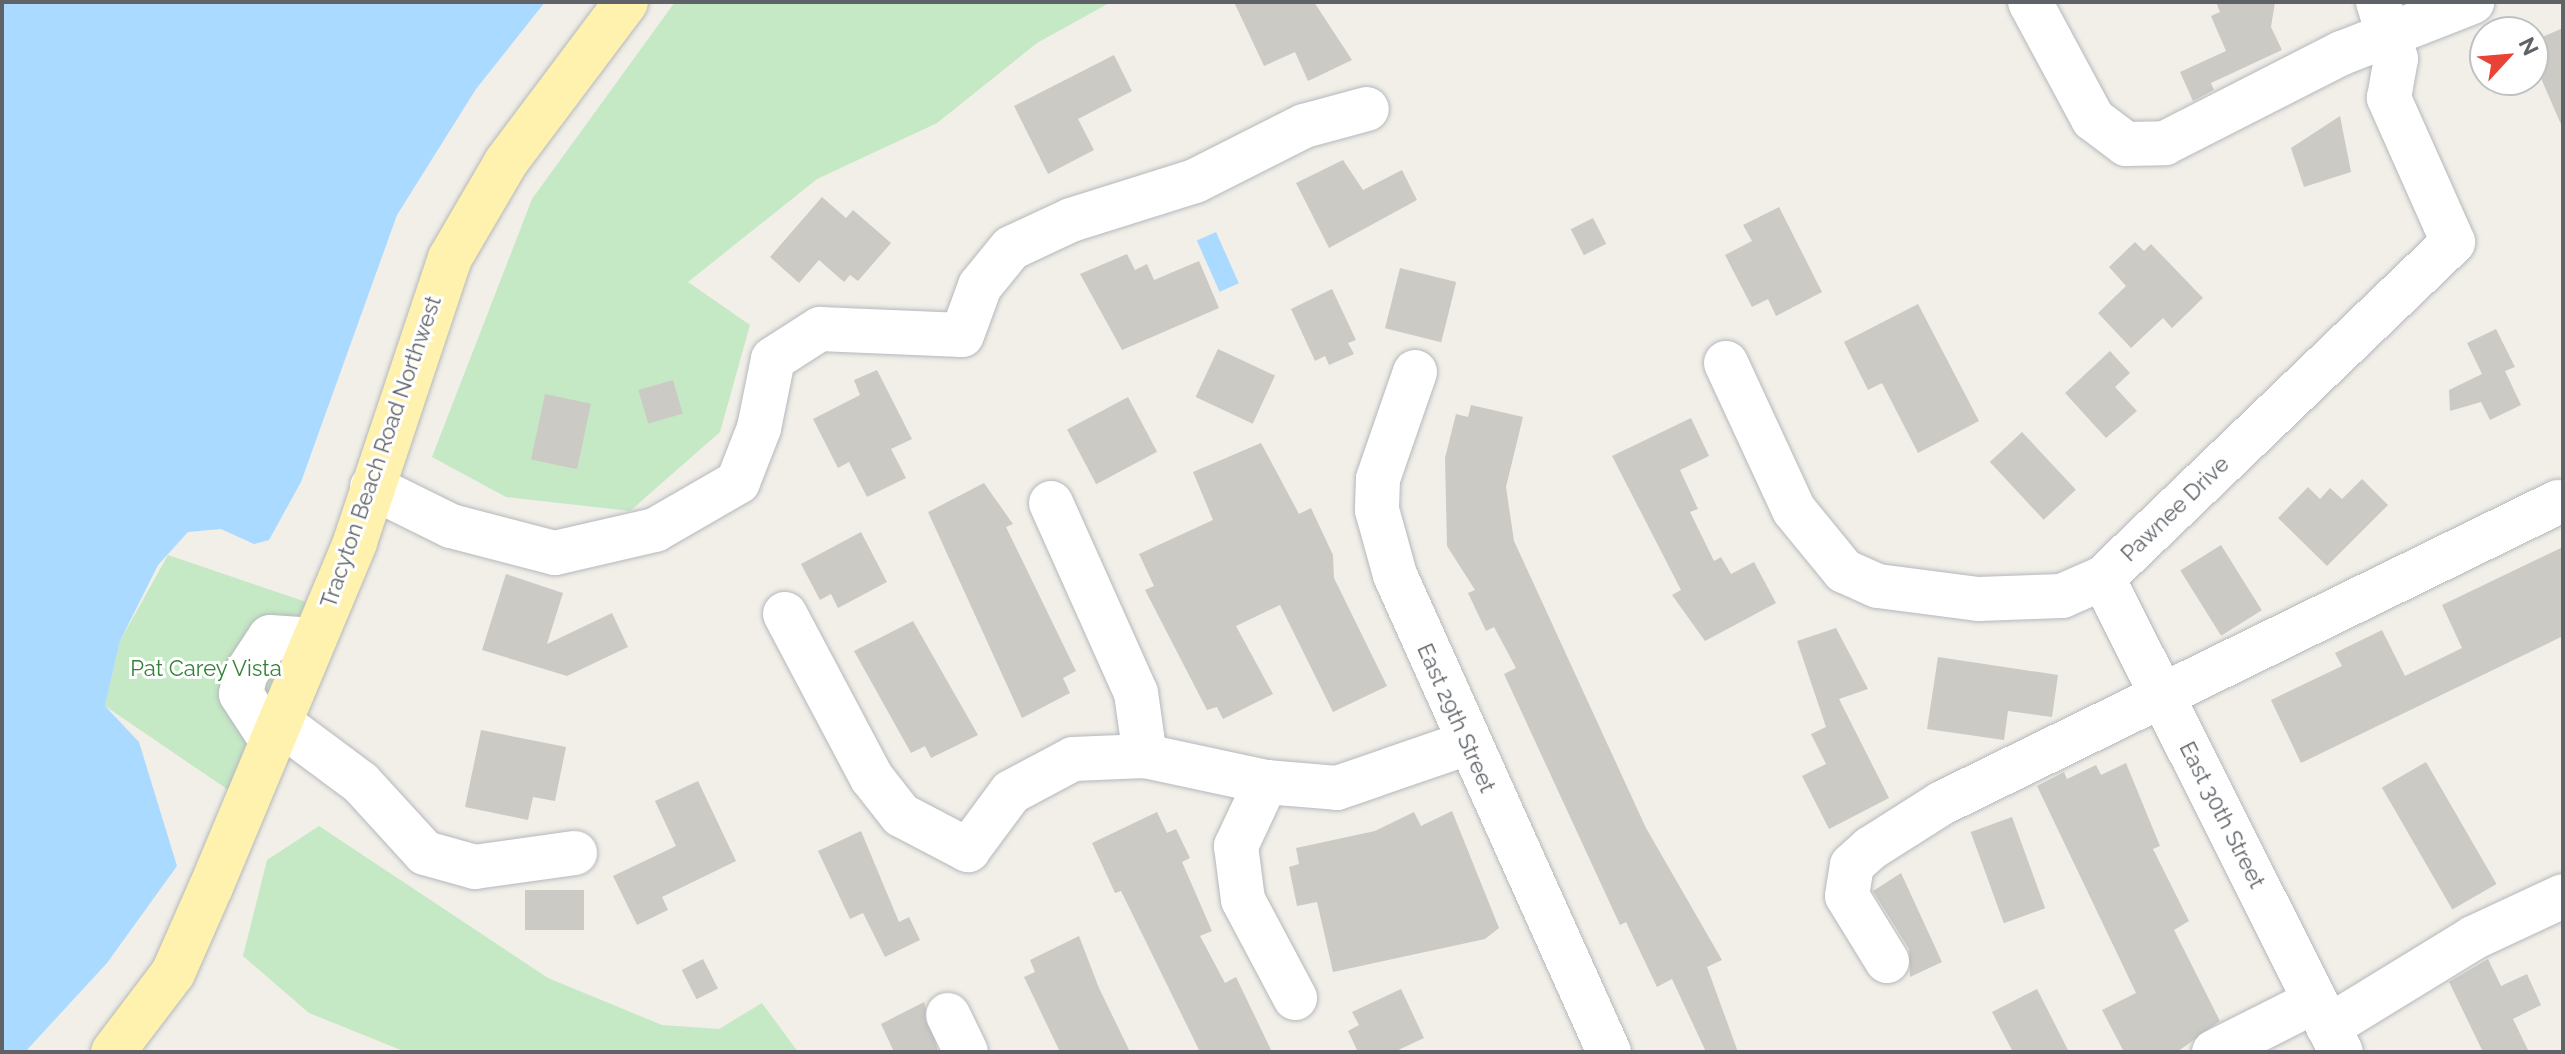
<!DOCTYPE html>
<style>
body{margin:0}
#map{position:relative;width:2565px;height:1054px;overflow:hidden;background:#f1efe8;font-family:Raleway,sans-serif}
div>[style]{position:absolute}
.green>*{inset:0;background:#c5e8c5}
.water>*{inset:0;background:#aadaff;transform-origin:0 0}
.building>*{inset:0;background:#cccac5;transform-origin:0 0}
.roads{filter:drop-shadow(0 0 2px #b5b8bc) drop-shadow(0 0 2px #b5b8bc)}
.minor>*{height:44px;margin:-22px;padding:0 22px;transform-origin:22px;border-radius:22px;background:#fff}
.major>*{height:44px;margin:-22px;padding:0 22px;transform-origin:22px;border-radius:22px;background:#fff2af}
span{translate:-50% -50%;white-space:nowrap;text-align:center;line-height:1.15;-webkit-text-stroke:6px #fff;paint-order:stroke}
.street-label{font-size:22px;color:#5f6368}
.park-label{font-size:22px;color:#348238}
.frame{position:absolute;inset:0;border:4px solid #5f6368;pointer-events:none}
.north{position:absolute;left:2469px;top:16px;width:80px;height:80px;box-sizing:border-box;background:#fff;border:2px solid #bfc1c3;border-radius:50%;rotate:64deg;font-size:22px;font-weight:700;line-height:32px;text-align:center;color:#5f6368}
.north::after{content:'';display:block;margin:auto;width:28px;height:36px;background:#ea4335;clip-path:polygon(50% 0,100% 100%,50% 72%,0 100%)}
</style>
<div id="map">
<div class="green">
<i style="clip-path:polygon(675px 2px,1111px 2px,1037px 43px,937px 123px,817px 179px,688px 282px,750px 325px,720px 432px,630px 511px,506px 497px,432px 457px,532px 199px)"></i>
<i style="clip-path:polygon(168px 555px,327px 609px,246px 802px,105px 706px,120px 641px)"></i>
<i style="clip-path:polygon(319px 826px,548px 978px,662px 1025px,719px 1029px,762px 1003px,798px 1052px,406px 1052px,309px 1013px,243px 956px,267px 860px)"></i>
</div>
<div class="water">
<i style="clip-path:polygon(2px 2px,545px 2px,476px 89px,397px 215px,301px 482px,269px 540px,254px 544px,221px 529px,188px 532px,158px 565px,120px 641px,105px 706px,139px 742px,177px 866px,107px 963px,25px 1052px,2px 1052px)"></i>
<i style="left:1216px;top:232px;width:56px;height:21px;rotate:66deg"></i>
</div>
<div class="building">
<i style="clip-path:polygon(1234px 2px,1314px 2px,1352px 60px,1308px 81px,1295px 52px,1264px 66px)"></i>
<i style="clip-path:polygon(2216px 2px,2275px 2px,2271px 27px,2282px 50px,2211px 83px,2214px 90px,2193px 101px,2180px 72px,2226px 51px,2211px 16px,2220px 12px)"></i>
<i style="clip-path:polygon(2563px 28px,2563px 129px,2533px 60px,2533px 41px)"></i>
<i style="clip-path:polygon(1114px 55px,1132px 91px,1078px 119px,1094px 150px,1048px 174px,1014px 106px)"></i>
<i style="clip-path:polygon(2340px 116px,2351px 172px,2304px 187px,2291px 148px)"></i>
<i style="clip-path:polygon(1343px 160px,1363px 190px,1402px 170px,1417px 200px,1329px 248px,1296px 183px)"></i>
<i style="clip-path:polygon(822px 197px,846px 218px,853px 210px,891px 243px,858px 281px,850px 275px,844px 282px,819px 260px,799px 283px,770px 257px)"></i>
<i style="clip-path:polygon(1779px 207px,1822px 292px,1776px 316px,1768px 299px,1752px 307px,1725px 255px,1752px 241px,1743px 225px)"></i>
<i style="left:1593px;top:218px;width:29px;height:25px;rotate:63deg"></i>
<i style="clip-path:polygon(2135px 242px,2144px 251px,2151px 244px,2203px 298px,2172px 328px,2163px 318px,2131px 348px,2098px 313px,2126px 286px,2109px 267px)"></i>
<i style="clip-path:polygon(1127px 254px,1135px 270px,1147px 264px,1154px 280px,1199px 261px,1219px 308px,1122px 350px,1080px 274px)"></i>
<i style="left:1400px;top:268px;width:58px;height:62px;rotate:14deg"></i>
<i style="clip-path:polygon(1332px 289px,1356px 340px,1348px 343px,1354px 354px,1329px 365px,1325px 356px,1315px 361px,1291px 309px)"></i>
<i style="clip-path:polygon(1918px 304px,1979px 421px,1918px 453px,1882px 383px,1868px 390px,1844px 342px)"></i>
<i style="clip-path:polygon(2496px 329px,2515px 367px,2505px 371px,2521px 405px,2490px 420px,2481px 402px,2450px 411px,2449px 390px,2482px 374px,2467px 343px)"></i>
<i style="left:1218px;top:349px;width:63px;height:53px;rotate:25deg"></i>
<i style="clip-path:polygon(2110px 351px,2130px 373px,2115px 387px,2137px 411px,2106px 438px,2065px 393px)"></i>
<i style="clip-path:polygon(877px 370px,912px 439px,891px 449px,906px 478px,867px 497px,849px 462px,838px 468px,813px 419px,860px 395px,854px 380px)"></i>
<i style="left:673px;top:380px;width:35px;height:36px;rotate:74deg"></i>
<i style="left:545px;top:394px;width:47px;height:67px;rotate:12deg"></i>
<i style="left:1128px;top:397px;width:62px;height:69px;rotate:62deg"></i>
<i style="clip-path:polygon(1471px 405px,1523px 417px,1506px 487px,1514px 541px,1646px 828px,1722px 960px,1707px 967px,1738px 1052px,1706px 1052px,1672px 979px,1657px 987px,1626px 922px,1620px 925px,1504px 674px,1516px 668px,1494px 627px,1486px 631px,1468px 593px,1475px 590px,1447px 546px,1445px 458px,1456px 414px,1468px 417px)"></i>
<i style="clip-path:polygon(1691px 418px,1709px 456px,1680px 470px,1698px 509px,1690px 512px,1714px 561px,1721px 557px,1731px 574px,1754px 562px,1776px 603px,1705px 641px,1672px 595px,1681px 590px,1612px 456px)"></i>
<i style="left:2022px;top:432px;width:79px;height:44px;rotate:47deg"></i>
<i style="clip-path:polygon(1261px 443px,1299px 514px,1311px 508px,1333px 555px,1334px 578px,1387px 686px,1333px 712px,1280px 605px,1236px 626px,1273px 694px,1223px 719px,1217px 707px,1207px 710px,1145px 590px,1154px 586px,1139px 554px,1213px 520px,1193px 472px)"></i>
<i style="clip-path:polygon(2362px 479px,2388px 505px,2327px 566px,2278px 518px,2308px 487px,2320px 499px,2330px 488px,2342px 499px)"></i>
<i style="clip-path:polygon(984px 483px,1013px 524px,1006px 527px,1076px 671px,1063px 678px,1070px 693px,1022px 718px,928px 512px)"></i>
<i style="clip-path:polygon(861px 532px,887px 582px,838px 608px,831px 594px,820px 600px,801px 564px)"></i>
<i style="left:2221px;top:545px;width:77px;height:48px;rotate:58deg"></i>
<i style="clip-path:polygon(2563px 547px,2563px 636px,2301px 763px,2271px 700px,2342px 666px,2335px 653px,2382px 630px,2405px 676px,2462px 648px,2442px 605px)"></i>
<i style="clip-path:polygon(506px 574px,563px 593px,547px 644px,612px 613px,628px 647px,567px 676px,482px 650px)"></i>
<i style="clip-path:polygon(913px 621px,978px 735px,931px 758px,925px 746px,911px 753px,854px 651px)"></i>
<i style="clip-path:polygon(1836px 628px,1868px 689px,1839px 699px,1889px 798px,1829px 829px,1802px 776px,1826px 764px,1811px 734px,1826px 727px,1797px 641px)"></i>
<i style="clip-path:polygon(1938px 657px,2058px 675px,2052px 717px,2008px 711px,2004px 740px,1927px 729px)"></i>
<i style="clip-path:polygon(481px 730px,566px 747px,555px 801px,533px 797px,528px 820px,465px 807px)"></i>
<i style="left:2426px;top:762px;width:141px;height:51px;rotate:60deg"></i>
<i style="clip-path:polygon(2126px 763px,2160px 846px,2153px 849px,2189px 921px,2174px 930px,2220px 1021px,2177px 1052px,2124px 1052px,2102px 1010px,2136px 993px,2037px 786px,2064px 772px,2067px 779px,2096px 765px,2101px 775px)"></i>
<i style="clip-path:polygon(698px 781px,736px 861px,662px 897px,668px 910px,637px 925px,613px 876px,676px 846px,655px 801px)"></i>
<i style="clip-path:polygon(1452px 811px,1499px 928px,1485px 939px,1333px 972px,1317px 902px,1297px 906px,1289px 867px,1299px 864px,1296px 848px,1375px 831px,1414px 812px,1421px 826px)"></i>
<i style="clip-path:polygon(1157px 812px,1167px 833px,1176px 829px,1190px 858px,1182px 862px,1212px 931px,1200px 936px,1225px 983px,1236px 977px,1272px 1052px,1200px 1052px,1121px 891px,1115px 893px,1092px 843px)"></i>
<i style="left:2012px;top:817px;width:97px;height:44px;rotate:70deg"></i>
<i style="clip-path:polygon(861px 831px,899px 922px,909px 917px,920px 940px,885px 957px,863px 913px,850px 919px,818px 851px)"></i>
<i style="clip-path:polygon(1901px 873px,1942px 962px,1910px 977px,1909px 949px,1873px 891px)"></i>
<i style="left:525px;top:890px;width:59px;height:40px"></i>
<i style="clip-path:polygon(1079px 936px,1099px 988px,1130px 1052px,1060px 1052px,1024px 977px,1035px 972px,1030px 960px)"></i>
<i style="left:703px;top:959px;width:33px;height:24px;rotate:63deg"></i>
<i style="clip-path:polygon(2488px 959px,2501px 986px,2527px 974px,2541px 1005px,2513px 1019px,2529px 1052px,2483px 1052px,2449px 982px)"></i>
<i style="clip-path:polygon(1401px 989px,1424px 1038px,1394px 1052px,1358px 1052px,1348px 1031px,1359px 1025px,1352px 1012px)"></i>
<i style="clip-path:polygon(2037px 989px,2069px 1052px,2013px 1052px,1992px 1012px)"></i>
<i style="clip-path:polygon(924px 1002px,938px 1052px,894px 1052px,881px 1024px)"></i>
</div>
<div class="roads">
<div class="minor">
<i style="left:2030px;top:2px;width:133px;rotate:61.7deg"></i>
<i style="left:2093px;top:119px;width:41px;rotate:37.1deg"></i>
<i style="left:2126px;top:144px;width:39px;rotate:-1deg"></i>
<i style="left:2165px;top:143px;width:199px;rotate:-27deg"></i>
<i style="left:2342px;top:53px;width:140px;rotate:-21.4deg"></i>
<i style="left:1726px;top:363px;width:162px;rotate:65.2deg"></i>
<i style="left:1794px;top:510px;width:79px;rotate:50.7deg"></i>
<i style="left:1844px;top:571px;width:37px;rotate:24deg"></i>
<i style="left:1878px;top:586px;width:101px;rotate:7.4deg"></i>
<i style="left:1978px;top:599px;width:84px;rotate:-2deg"></i>
<i style="left:2062px;top:596px;width:45px;rotate:-23.7deg"></i>
<i style="left:2103px;top:578px;width:485px;rotate:-43.8deg"></i>
<i style="left:2453px;top:242px;width:158px;rotate:-114deg"></i>
<i style="left:2389px;top:98px;width:40px;rotate:-80deg"></i>
<i style="left:2396px;top:59px;width:60px;rotate:-107.5deg"></i>
<i style="left:1415px;top:372px;width:113px;rotate:109.1deg"></i>
<i style="left:1378px;top:479px;width:31px;rotate:92deg"></i>
<i style="left:1377px;top:510px;width:67px;rotate:74.5deg"></i>
<i style="left:1395px;top:575px;width:523px;rotate:65.84deg"></i>
<i style="left:372px;top:487px;width:88px;rotate:26.3deg"></i>
<i style="left:451px;top:526px;width:107px;rotate:14.6deg"></i>
<i style="left:555px;top:553px;width:103px;rotate:-13deg"></i>
<i style="left:655px;top:530px;width:96px;rotate:-30deg"></i>
<i style="left:738px;top:482px;width:58px;rotate:-68.7deg"></i>
<i style="left:759px;top:428px;width:70px;rotate:-78.5deg"></i>
<i style="left:773px;top:359px;width:56px;rotate:-32.6deg"></i>
<i style="left:820px;top:329px;width:142px;rotate:2.4deg"></i>
<i style="left:962px;top:335px;width:52px;rotate:-69.8deg"></i>
<i style="left:980px;top:286px;width:49px;rotate:-50.8deg"></i>
<i style="left:1011px;top:248px;width:66px;rotate:-25deg"></i>
<i style="left:1071px;top:220px;width:130px;rotate:-17.5deg"></i>
<i style="left:1195px;top:181px;width:122px;rotate:-26.8deg"></i>
<i style="left:1304px;top:126px;width:65px;rotate:-15.1deg"></i>
<i style="left:1051px;top:503px;width:208px;rotate:65.9deg"></i>
<i style="left:1136px;top:693px;width:64px;rotate:81.9deg"></i>
<i style="left:2103px;top:578px;width:530px;rotate:63.34deg"></i>
<i style="left:785px;top:614px;width:186px;rotate:62.1deg"></i>
<i style="left:872px;top:778px;width:47px;rotate:51.9deg"></i>
<i style="left:901px;top:815px;width:76px;rotate:27.6deg"></i>
<i style="left:968px;top:850px;width:72px;rotate:-53.4deg"></i>
<i style="left:1011px;top:792px;width:70px;rotate:-28deg"></i>
<i style="left:1073px;top:759px;width:72px;rotate:-2.4deg"></i>
<i style="left:1145px;top:756px;width:124px;rotate:12.1deg"></i>
<i style="left:1266px;top:782px;width:71px;rotate:4.8deg"></i>
<i style="left:1337px;top:788px;width:135px;rotate:-19deg"></i>
<i style="left:279px;top:722px;width:102px;rotate:36.6deg"></i>
<i style="left:361px;top:783px;width:95px;rotate:47.6deg"></i>
<i style="left:425px;top:853px;width:52px;rotate:15.6deg"></i>
<i style="left:475px;top:867px;width:101px;rotate:-8deg"></i>
<i style="left:271px;top:740px;width:55px;rotate:-123.1deg"></i>
<i style="left:241px;top:694px;width:19px;rotate:-78deg"></i>
<i style="left:245px;top:675px;width:45px;rotate:-56.7deg"></i>
<i style="left:270px;top:637px;width:44px;rotate:3.9deg"></i>
<i style="left:1266px;top:782px;width:71px;rotate:115.1deg"></i>
<i style="left:1236px;top:846px;width:54px;rotate:82.6deg"></i>
<i style="left:1243px;top:900px;width:111px;rotate:62deg"></i>
<i style="left:1887px;top:961px;width:76px;rotate:-121.6deg"></i>
<i style="left:1847px;top:896px;width:31px;rotate:-81deg"></i>
<i style="left:1852px;top:865px;width:25px;rotate:-42deg"></i>
<i style="left:1871px;top:848px;width:84px;rotate:-32.4deg"></i>
<i style="left:1942px;top:803px;width:686px;rotate:-26.04deg"></i>
<i style="left:948px;top:1015px;width:41px;rotate:64.1deg"></i>
<i style="left:2328px;top:1027px;width:170px;rotate:-31.5deg"></i>
<i style="left:2473px;top:938px;width:99px;rotate:-25deg"></i>
<i style="left:2214px;top:1052px;width:113px;rotate:-26.8deg"></i>
</div>
<div class="major">
<i style="left:113px;top:1052px;width:99px;rotate:-52.8deg"></i>
<i style="left:173px;top:973px;width:94px;rotate:-66.2deg"></i>
<i style="left:211px;top:887px;width:374px;rotate:-67.3deg"></i>
<i style="left:355px;top:542px;width:299px;rotate:-71.5deg"></i>
<i style="left:450px;top:258px;width:111px;rotate:-59.7deg"></i>
<i style="left:506px;top:162px;width:200px;rotate:-53.1deg"></i>
</div>
</div>
<div class="street-label">
<span style="left:381px;top:452px;rotate:-71deg">Tracyton Beach Road Northwest</span>
<span style="left:2175px;top:509px;rotate:-44deg">Pawnee Drive</span>
<span style="left:1456px;top:718px;rotate:66deg">East 29th Street</span>
<span style="left:2222px;top:815px;rotate:63deg">East 30th Street</span>
</div>
<div class="park-label">
<span style="left:206px;top:669px">Pat Carey Vista</span>
</div>
<div class="frame"></div>
<div class="north">N</div>
</div>
